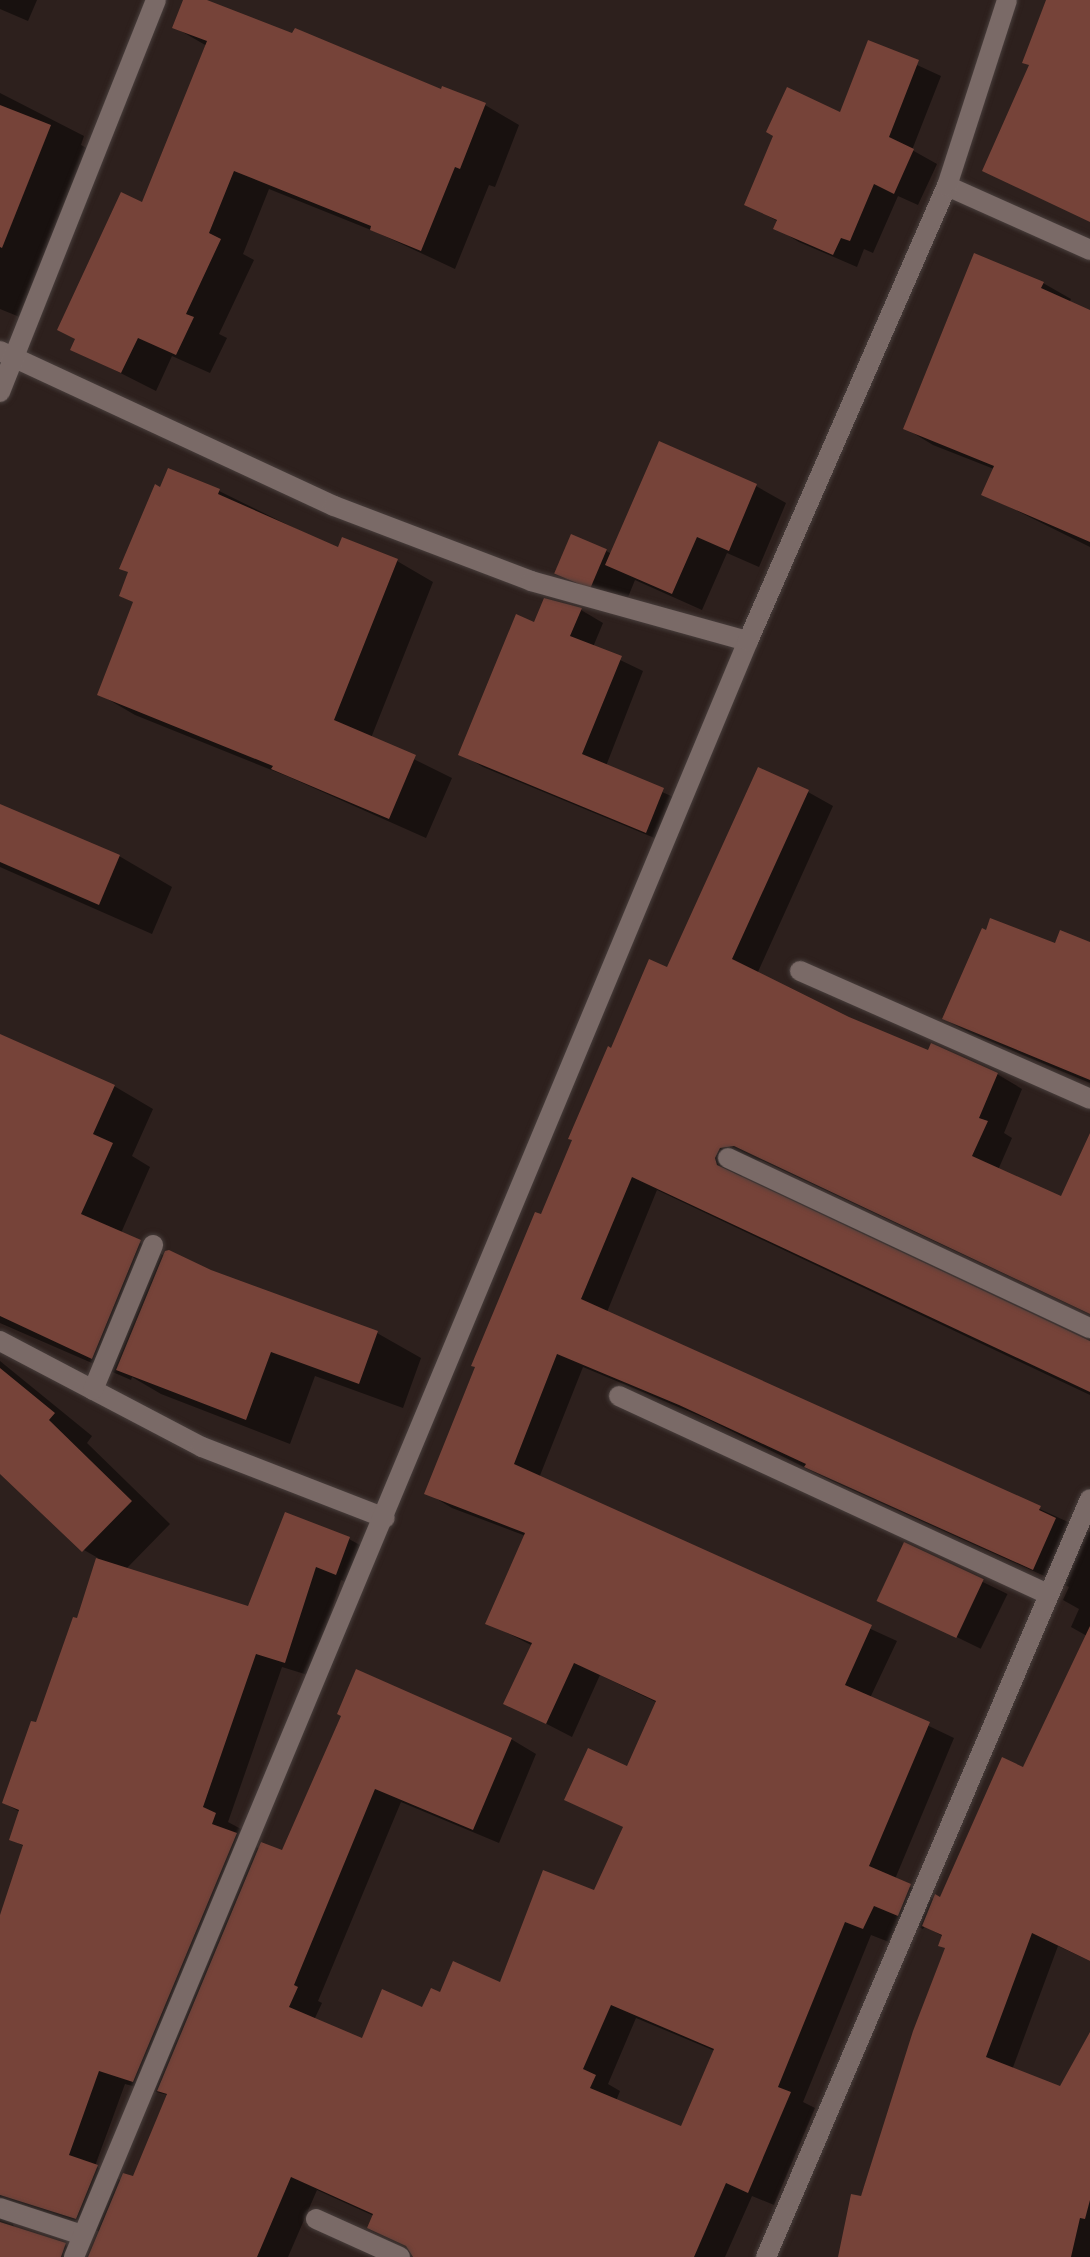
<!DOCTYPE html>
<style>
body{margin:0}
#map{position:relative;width:1090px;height:2257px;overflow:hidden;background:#2d201d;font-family:Rubik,sans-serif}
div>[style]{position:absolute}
.shadow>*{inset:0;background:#0007;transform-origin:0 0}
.building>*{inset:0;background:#764339;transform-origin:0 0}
.roads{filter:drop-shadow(0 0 2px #483e3c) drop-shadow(0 0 2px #483e3c)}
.minor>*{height:20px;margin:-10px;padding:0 10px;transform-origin:10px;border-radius:10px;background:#7a6a67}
span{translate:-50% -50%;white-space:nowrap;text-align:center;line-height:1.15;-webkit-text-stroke:7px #110c0a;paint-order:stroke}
</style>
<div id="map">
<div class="shadow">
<i style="clip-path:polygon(0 0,37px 0,28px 21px,0 9px)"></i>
<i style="clip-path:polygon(185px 0,202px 0,442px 91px,443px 88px,485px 105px,519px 125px,495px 187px,489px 185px,455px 269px,376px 232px,269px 189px,243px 254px,254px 260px,219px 334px,227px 338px,210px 373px,172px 356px,156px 391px,73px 349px,143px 205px,207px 46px,174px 27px)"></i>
<i style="clip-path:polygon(869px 43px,941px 76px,912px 150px,937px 164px,918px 205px,898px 196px,873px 253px,864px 249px,857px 267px,799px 242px,776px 228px,779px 222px,746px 204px,841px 114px)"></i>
<i style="clip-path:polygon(0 93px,84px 136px,81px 145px,103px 157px,37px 324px,0 309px)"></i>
<i style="clip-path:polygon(1043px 283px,1071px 299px,1069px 303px,1090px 312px,1090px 547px,983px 494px,994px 469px,933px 445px,905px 428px)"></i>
<i style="clip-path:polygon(660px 444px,756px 486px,786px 503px,759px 567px,727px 553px,702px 610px,635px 580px,626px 602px,590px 592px,557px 573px,606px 551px,612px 554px)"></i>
<i style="clip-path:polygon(169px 471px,219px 491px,339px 550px,397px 561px,433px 582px,371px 738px,452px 778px,426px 838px,289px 777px,135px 715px,99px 694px,135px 603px,121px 596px)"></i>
<i style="clip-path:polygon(581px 610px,603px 623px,593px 647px,643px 671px,606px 766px,686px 803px,669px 844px,483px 767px,461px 754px,535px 624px)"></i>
<i style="clip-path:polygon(evenodd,808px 792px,833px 806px,757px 974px,848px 1018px,929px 1053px,997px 1074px,1022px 1089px,1004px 1133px,1012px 1138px,998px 1170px,1062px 1198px,1090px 1138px,1090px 1314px,761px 1160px,747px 1161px,741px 1168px,742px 1181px,1090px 1341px,1090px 1395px,657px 1190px,607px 1312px,1090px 1532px,1090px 1961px,1058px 1946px,1012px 2070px,1061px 2088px,1090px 2036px,1090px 2257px,840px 2257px,947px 1948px,944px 1937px,925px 1926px,923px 1929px,899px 1919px,889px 1942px,871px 1935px,803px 2102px,815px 2108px,774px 2205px,752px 2196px,725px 2257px,436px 2257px,374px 2216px,317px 2190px,288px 2257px,90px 2257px,101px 2232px,24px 2208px,12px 2220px,14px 2227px,65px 2245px,85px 2257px,0 2257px,0 1920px,25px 1847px,11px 1839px,20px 1812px,4px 1803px,78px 1621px,98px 1558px,84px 1550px,0 1471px,0 1361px,92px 1436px,87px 1443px,170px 1524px,126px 1569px,249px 1609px,349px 1539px,374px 1553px,361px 1588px,341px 1580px,311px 1676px,282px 1667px,228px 1822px,241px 1829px,238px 1836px,260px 1849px,283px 1853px,343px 1715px,511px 1739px,536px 1754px,499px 1843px,401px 1802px,318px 2001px,322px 2003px,314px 2020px,363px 2040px,423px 2010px,441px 1995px,501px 1984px,595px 1892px,625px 1828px,567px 1799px,628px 1768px,658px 1703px,600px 1675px,572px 1737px,506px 1703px,533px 1646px,488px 1623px,526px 1536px,452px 1508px,427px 1493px,612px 1051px,668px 969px,808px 792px,583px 1367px,707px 1419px,832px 1481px,1069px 1587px,1063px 1600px,1079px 1609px,1071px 1627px,1087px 1636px,1024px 1770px,941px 1899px,935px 1900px,895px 1879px,954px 1738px,870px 1698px,897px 1641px,539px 1478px,583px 1367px,808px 792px,636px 2018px,715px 2051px,682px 2129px,616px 2101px,620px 2091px,608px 2084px,636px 2018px,808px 792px,125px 2084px,168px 2095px,134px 2179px,122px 2181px,95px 2166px,125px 2084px)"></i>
<i style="clip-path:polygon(0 806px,119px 856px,172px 887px,152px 934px,0 867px)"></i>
<i style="clip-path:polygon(1090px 944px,1090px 1083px,970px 1033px,944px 1019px,1057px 946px)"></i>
<i style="clip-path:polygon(0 1036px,114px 1086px,153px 1109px,132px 1156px,150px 1167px,121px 1233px,165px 1256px,377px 1333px,421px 1358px,403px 1408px,315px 1376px,290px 1444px,161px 1394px,132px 1377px,131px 1380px,0 1323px)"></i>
<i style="left:905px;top:1544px;width:114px;height:61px;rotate:26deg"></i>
</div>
<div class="building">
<i style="clip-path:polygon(183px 0,207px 0,292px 33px,295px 28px,441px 89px,442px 86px,486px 103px,460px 169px,455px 167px,421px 251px,370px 230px,371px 226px,234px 171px,209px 233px,221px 239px,186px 314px,194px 317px,176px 355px,138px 338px,121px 373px,70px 350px,75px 339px,57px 330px,121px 192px,142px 202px,207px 41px,172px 28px)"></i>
<i style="clip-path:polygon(1046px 0,1090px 0,1090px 222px,982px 171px,1029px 65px,1022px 63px)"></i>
<i style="clip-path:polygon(868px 40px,919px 60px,889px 137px,914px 149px,894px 194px,874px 184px,850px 241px,841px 238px,833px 255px,773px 229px,777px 220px,744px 205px,773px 136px,766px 132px,787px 87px,840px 112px)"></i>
<i style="clip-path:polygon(0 105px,51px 125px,2px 248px,0 247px)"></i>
<i style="clip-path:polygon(974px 253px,1044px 282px,1041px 288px,1090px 310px,1090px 542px,981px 495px,994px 466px,903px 429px)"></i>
<i style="clip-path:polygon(659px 441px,757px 484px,729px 551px,697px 537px,672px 594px,605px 565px)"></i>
<i style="clip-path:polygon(168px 468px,220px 489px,218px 494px,338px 547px,342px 537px,398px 559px,334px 720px,416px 755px,389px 819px,271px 769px,273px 766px,97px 695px,133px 602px,119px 596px,128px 572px,119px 569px,155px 484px,160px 487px)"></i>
<i style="left:571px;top:534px;width:39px;height:43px;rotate:23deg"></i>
<i style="clip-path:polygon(544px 598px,582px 608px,570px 636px,622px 656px,582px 754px,664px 788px,646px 833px,458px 755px,516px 614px,534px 622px)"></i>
<i style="clip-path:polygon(evenodd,758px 767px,809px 790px,732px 959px,849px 1017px,928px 1050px,931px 1043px,998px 1073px,979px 1118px,988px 1121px,972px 1156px,1061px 1196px,1090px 1133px,1090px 1314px,734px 1146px,720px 1148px,715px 1158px,717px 1165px,1090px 1341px,1090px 1392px,632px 1177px,581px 1299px,1041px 1506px,1039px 1510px,1056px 1518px,1033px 1570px,804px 1467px,806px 1464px,679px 1405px,557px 1354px,514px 1464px,872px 1625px,845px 1685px,930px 1722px,869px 1866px,911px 1884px,898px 1916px,874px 1906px,863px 1929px,845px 1922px,778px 2087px,791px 2092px,748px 2193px,726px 2183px,694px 2257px,413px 2257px,406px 2246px,367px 2228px,373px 2214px,291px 2177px,257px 2257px,88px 2257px,123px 2173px,133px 2176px,167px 2094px,157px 2091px,261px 1842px,282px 1850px,341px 1716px,337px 1714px,356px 1669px,512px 1738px,473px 1830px,375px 1789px,294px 1985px,298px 1987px,289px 2007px,362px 2038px,382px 1989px,422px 2007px,431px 1988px,440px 1992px,453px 1961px,500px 1982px,543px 1870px,594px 1890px,623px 1827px,564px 1800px,588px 1748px,627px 1766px,656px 1701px,574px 1663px,546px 1724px,503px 1704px,532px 1643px,485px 1624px,525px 1533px,424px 1494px,475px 1367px,471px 1366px,535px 1212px,541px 1214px,572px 1140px,568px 1139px,608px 1046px,611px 1048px,649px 959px,667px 967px,758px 767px,611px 2005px,714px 2049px,681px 2126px,590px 2088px,596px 2075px,583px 2069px,611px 2005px)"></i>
<i style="clip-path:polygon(0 804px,120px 855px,99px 905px,0 862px)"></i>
<i style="clip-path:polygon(990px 918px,1055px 943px,1060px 930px,1090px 942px,1090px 1080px,942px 1019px,982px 928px,986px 930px)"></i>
<i style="clip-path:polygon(0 1034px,115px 1085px,93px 1134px,113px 1143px,81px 1214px,141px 1240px,92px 1359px,0 1316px)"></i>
<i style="clip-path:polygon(169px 1250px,211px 1270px,378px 1331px,359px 1384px,271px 1352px,246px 1420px,116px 1370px,165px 1251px)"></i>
<i style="clip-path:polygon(0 1368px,55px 1413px,49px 1420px,132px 1501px,82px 1552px,0 1474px)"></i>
<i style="clip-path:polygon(285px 1512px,350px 1537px,336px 1575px,316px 1567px,285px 1663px,256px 1654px,203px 1807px,216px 1813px,212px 1824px,237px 1833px,133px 2082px,99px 2071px,69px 2155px,98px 2165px,76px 2219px,0 2195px,0 1915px,23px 1845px,9px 1840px,19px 1810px,2px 1803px,31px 1721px,36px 1722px,73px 1617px,77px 1618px,96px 1558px,248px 1606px)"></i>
<i style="left:904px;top:1542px;width:88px;height:65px;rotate:25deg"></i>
<i style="clip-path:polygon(1090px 1626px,1090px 1961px,1032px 1933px,986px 2057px,1060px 2086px,1090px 2032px,1090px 2200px,1085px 2219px,1080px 2218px,1071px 2257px,838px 2257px,851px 2194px,861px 2196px,913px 2031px,945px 1948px,938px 1946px,942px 1935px,922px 1926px,935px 1894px,940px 1897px,1002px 1757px,1023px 1767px)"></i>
<i style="clip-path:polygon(0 2222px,66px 2243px,61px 2257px,0 2257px)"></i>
</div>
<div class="roads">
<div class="minor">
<i style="left:947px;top:186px;width:157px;rotate:24.1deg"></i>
<i style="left:0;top:351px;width:368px;rotate:24.9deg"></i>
<i style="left:334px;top:506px;width:211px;rotate:20.8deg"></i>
<i style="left:531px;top:581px;width:225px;rotate:15.5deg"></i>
<i style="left:0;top:392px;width:422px;rotate:-68.3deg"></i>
<i style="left:800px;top:971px;width:317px;rotate:23.8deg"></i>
<i style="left:728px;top:1158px;width:400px;rotate:25.2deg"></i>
<i style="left:0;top:1341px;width:228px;rotate:27.7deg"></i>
<i style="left:202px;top:1447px;width:196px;rotate:21.2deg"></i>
<i style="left:93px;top:1390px;width:157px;rotate:-67.5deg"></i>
<i style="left:619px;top:1396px;width:472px;rotate:24.8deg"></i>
<i style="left:0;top:2208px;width:86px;rotate:18.2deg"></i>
<i style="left:316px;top:2219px;width:92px;rotate:24.3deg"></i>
<i style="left:74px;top:2257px;width:1751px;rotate:-67.36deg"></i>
<i style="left:748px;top:641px;width:497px;rotate:-66.4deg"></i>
<i style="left:947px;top:186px;width:195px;rotate:-72.1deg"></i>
<i style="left:766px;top:2257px;width:824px;rotate:-66.86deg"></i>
</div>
</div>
</div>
